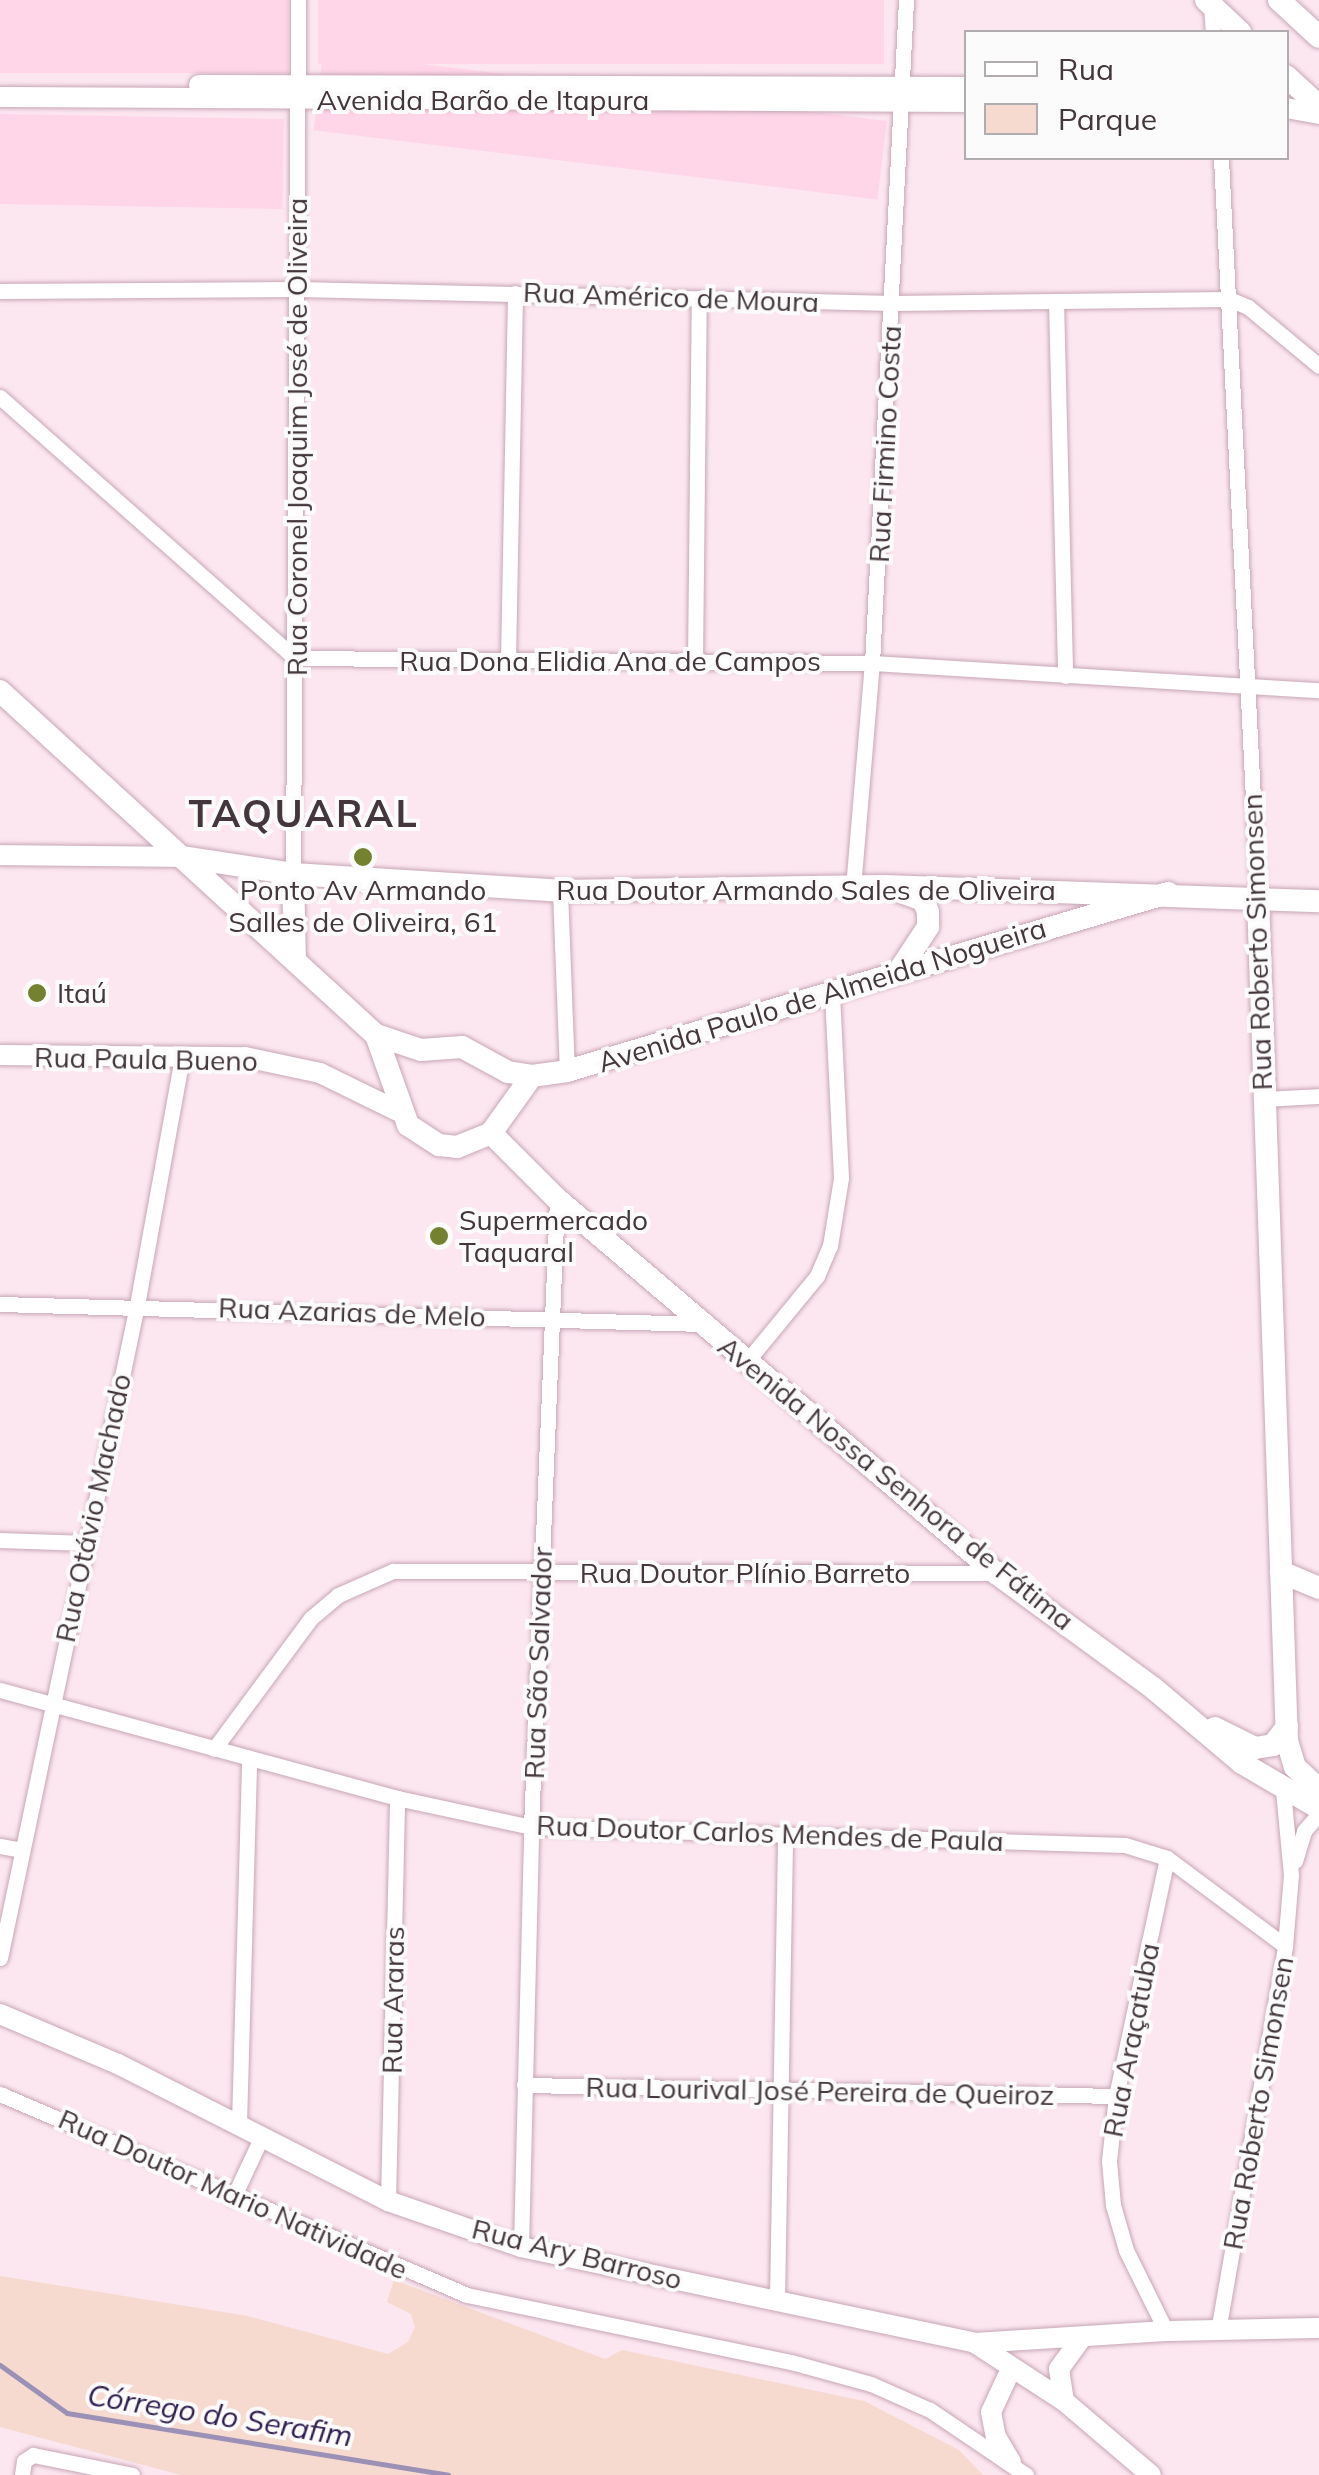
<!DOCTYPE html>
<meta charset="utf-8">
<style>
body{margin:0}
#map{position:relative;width:1319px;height:2475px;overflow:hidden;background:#fce7f0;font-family:Mulish,sans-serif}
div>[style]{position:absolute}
.built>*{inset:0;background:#ffd5e8;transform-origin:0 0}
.green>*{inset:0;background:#f6d9cf}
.stream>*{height:5px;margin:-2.5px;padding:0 2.5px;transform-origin:2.5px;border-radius:2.5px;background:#9b90b6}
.roads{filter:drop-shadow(0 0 2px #c7a7b6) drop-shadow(0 0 2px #c7a7b6)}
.street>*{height:15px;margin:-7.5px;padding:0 7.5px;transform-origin:7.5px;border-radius:7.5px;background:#fff}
.secondary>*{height:20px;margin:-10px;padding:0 10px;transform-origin:10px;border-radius:10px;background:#fff}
.primary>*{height:22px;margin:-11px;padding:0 11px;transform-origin:11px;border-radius:11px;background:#fff}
.dots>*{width:28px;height:28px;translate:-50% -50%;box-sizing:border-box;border:5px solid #fbfbfb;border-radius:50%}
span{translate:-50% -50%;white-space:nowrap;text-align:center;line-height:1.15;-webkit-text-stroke:8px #fbfbfb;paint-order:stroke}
.street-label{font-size:28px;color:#43363c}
.poi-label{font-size:28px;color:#43363c}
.left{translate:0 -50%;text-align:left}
.water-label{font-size:30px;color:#301e4f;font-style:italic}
.district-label{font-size:38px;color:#43363c;font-weight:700;letter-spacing:2.5px}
.legend{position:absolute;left:964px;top:30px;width:325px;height:130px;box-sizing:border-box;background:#fbfbfb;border:2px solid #b1acaf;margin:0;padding:12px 18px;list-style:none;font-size:30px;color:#43363c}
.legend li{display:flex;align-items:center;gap:20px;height:50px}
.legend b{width:50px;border:2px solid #b1acaf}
</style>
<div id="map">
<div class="built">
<i style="left:0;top:0;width:288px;height:73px"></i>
<i style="left:318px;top:0;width:566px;height:64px"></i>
<i style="left:0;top:114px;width:284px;height:90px;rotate:1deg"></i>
<i style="left:887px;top:121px;width:79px;height:568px;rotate:97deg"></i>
</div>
<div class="green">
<i style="clip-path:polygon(0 2276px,248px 2316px,388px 2354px,408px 2342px,415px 2327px,411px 2314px,387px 2302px,394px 2280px,605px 2359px,622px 2350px,864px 2401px,959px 2450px,983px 2475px,181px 2475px,0 2427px)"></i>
</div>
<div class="stream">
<i style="left:0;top:2365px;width:82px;rotate:35.6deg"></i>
<i style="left:67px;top:2413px;width:386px;rotate:9.2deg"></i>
</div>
<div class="roads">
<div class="street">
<i style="left:1211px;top:5px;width:27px;rotate:86deg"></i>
<i style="left:1221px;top:158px;width:742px;rotate:87.14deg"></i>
<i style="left:0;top:291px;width:298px;rotate:-0.4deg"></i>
<i style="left:298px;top:289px;width:596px;rotate:1.35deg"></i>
<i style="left:894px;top:303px;width:335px;rotate:-0.7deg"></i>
<i style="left:1229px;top:299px;width:21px;rotate:23deg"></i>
<i style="left:1248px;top:307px;width:92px;rotate:39.7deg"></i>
<i style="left:1056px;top:301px;width:375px;rotate:88.6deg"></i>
<i style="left:0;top:397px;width:394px;rotate:41.5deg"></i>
<i style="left:295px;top:658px;width:577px;rotate:0.5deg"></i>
<i style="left:872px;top:663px;width:448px;rotate:3.5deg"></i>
<i style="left:508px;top:660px;width:367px;rotate:-88.9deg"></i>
<i style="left:695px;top:662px;width:364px;rotate:-89.4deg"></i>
<i style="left:293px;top:874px;width:874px;rotate:-89.67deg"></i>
<i style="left:853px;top:888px;width:226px;rotate:-85.2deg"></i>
<i style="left:872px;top:663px;width:664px;rotate:-87.06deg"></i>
<i style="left:560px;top:891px;width:180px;rotate:87.8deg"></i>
<i style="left:1262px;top:1099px;width:57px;rotate:-3deg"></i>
<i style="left:0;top:1304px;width:703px;rotate:1.63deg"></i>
<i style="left:748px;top:1360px;width:109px;rotate:-50.6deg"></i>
<i style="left:817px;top:1276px;width:33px;rotate:-67deg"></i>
<i style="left:830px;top:1246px;width:69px;rotate:-80.8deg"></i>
<i style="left:841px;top:1178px;width:184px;rotate:-92.8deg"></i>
<i style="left:0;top:1540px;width:87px;rotate:2deg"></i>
<i style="left:0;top:1690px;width:411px;rotate:15.2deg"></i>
<i style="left:397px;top:1798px;width:137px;rotate:12.2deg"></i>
<i style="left:531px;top:1827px;width:594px;rotate:1.74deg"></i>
<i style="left:1125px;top:1845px;width:44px;rotate:17.2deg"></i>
<i style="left:1167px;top:1858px;width:147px;rotate:36.7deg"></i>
<i style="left:214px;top:1749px;width:163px;rotate:-53.5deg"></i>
<i style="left:311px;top:1618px;width:35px;rotate:-40deg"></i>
<i style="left:338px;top:1595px;width:60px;rotate:-23.6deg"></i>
<i style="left:393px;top:1571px;width:602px;rotate:0.19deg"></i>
<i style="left:0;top:1846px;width:22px;rotate:10deg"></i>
<i style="left:1295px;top:1861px;width:31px;rotate:-73deg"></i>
<i style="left:1304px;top:1831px;width:23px;rotate:-49deg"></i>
<i style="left:0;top:1958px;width:667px;rotate:-78.15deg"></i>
<i style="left:137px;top:1305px;width:252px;rotate:-79.7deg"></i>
<i style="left:524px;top:2085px;width:592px;rotate:1.06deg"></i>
<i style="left:0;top:2094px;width:508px;rotate:23.29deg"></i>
<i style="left:467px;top:2295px;width:331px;rotate:11.7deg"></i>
<i style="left:791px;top:2362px;width:83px;rotate:15.4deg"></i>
<i style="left:871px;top:2384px;width:64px;rotate:23.8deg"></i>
<i style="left:930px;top:2410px;width:116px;rotate:34.1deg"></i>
<i style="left:239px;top:2124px;width:365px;rotate:-88.4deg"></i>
<i style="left:233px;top:2198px;width:68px;rotate:-64.9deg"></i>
<i style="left:388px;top:2201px;width:403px;rotate:-88.7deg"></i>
<i style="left:521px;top:2247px;width:420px;rotate:-88.6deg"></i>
<i style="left:531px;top:1827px;width:629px;rotate:-87.63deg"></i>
<i style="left:777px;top:2299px;width:464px;rotate:-89deg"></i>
<i style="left:1166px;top:2331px;width:90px;rotate:-116.3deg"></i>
<i style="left:1126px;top:2250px;width:47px;rotate:-106.1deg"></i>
<i style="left:1113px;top:2205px;width:44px;rotate:-95.2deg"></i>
<i style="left:1109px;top:2161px;width:65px;rotate:-83.9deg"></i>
<i style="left:1116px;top:2096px;width:243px;rotate:-77.9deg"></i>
<i style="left:1218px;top:2331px;width:391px;rotate:-80.1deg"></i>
<i style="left:1285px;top:1946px;width:71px;rotate:-85.2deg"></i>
<i style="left:1291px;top:1875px;width:85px;rotate:-95.4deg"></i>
<i style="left:22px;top:2475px;width:14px;rotate:-82deg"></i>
<i style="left:24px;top:2461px;width:11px;rotate:-34deg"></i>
<i style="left:33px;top:2455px;width:101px;rotate:11.4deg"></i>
</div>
<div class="secondary">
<i style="left:199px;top:85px;width:767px;rotate:0.15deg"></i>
<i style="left:0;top:97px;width:966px;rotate:0.3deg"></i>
<i style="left:1286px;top:108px;width:34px;rotate:10deg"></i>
<i style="left:0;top:855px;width:183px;rotate:0.6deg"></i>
<i style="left:0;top:1055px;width:245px;rotate:0.5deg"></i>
<i style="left:245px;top:1057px;width:77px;rotate:12deg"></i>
<i style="left:320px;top:1073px;width:91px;rotate:26deg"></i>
<i style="left:0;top:2014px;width:128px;rotate:23deg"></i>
<i style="left:118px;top:2064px;width:303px;rotate:26.9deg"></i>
<i style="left:388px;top:2201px;width:141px;rotate:19.1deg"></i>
<i style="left:521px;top:2247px;width:464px;rotate:11.9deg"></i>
<i style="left:975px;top:2343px;width:106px;rotate:33.1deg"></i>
<i style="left:1064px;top:2401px;width:114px;rotate:40.4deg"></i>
<i style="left:975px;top:2343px;width:191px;rotate:-3.6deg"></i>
<i style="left:1166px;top:2331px;width:153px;rotate:-1.1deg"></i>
<i style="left:1011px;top:2369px;width:47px;rotate:114.9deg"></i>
<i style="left:991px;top:2412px;width:25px;rotate:79deg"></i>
<i style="left:996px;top:2437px;width:29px;rotate:59deg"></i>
<i style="left:1064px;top:2401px;width:32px;rotate:-99deg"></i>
<i style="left:1059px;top:2369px;width:39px;rotate:-54deg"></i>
</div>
<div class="primary">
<i style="left:1206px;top:0;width:47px;rotate:43.3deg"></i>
<i style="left:1279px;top:0;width:54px;rotate:42.8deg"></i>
<i style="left:1286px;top:76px;width:45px;rotate:42.3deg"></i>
<i style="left:0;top:691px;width:510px;rotate:42.46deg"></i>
<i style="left:376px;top:1035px;width:47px;rotate:18.4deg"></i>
<i style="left:421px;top:1050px;width:41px;rotate:-4.2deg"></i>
<i style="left:462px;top:1047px;width:52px;rotate:28.5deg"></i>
<i style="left:508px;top:1072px;width:24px;rotate:9deg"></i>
<i style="left:532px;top:1076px;width:35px;rotate:-8deg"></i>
<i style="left:567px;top:1071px;width:627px;rotate:-16.5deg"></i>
<i style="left:183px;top:857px;width:111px;rotate:8.8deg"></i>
<i style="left:293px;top:874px;width:268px;rotate:3.6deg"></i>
<i style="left:560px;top:891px;width:324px;rotate:-0.9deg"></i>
<i style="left:884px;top:886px;width:435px;rotate:2deg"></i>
<i style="left:293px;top:874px;width:86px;rotate:88.7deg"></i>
<i style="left:898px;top:891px;width:27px;rotate:20deg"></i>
<i style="left:923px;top:900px;width:13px;rotate:67deg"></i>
<i style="left:928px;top:912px;width:15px;rotate:90deg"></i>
<i style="left:928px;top:927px;width:53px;rotate:123.4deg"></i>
<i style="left:1258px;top:899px;width:842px;rotate:88.03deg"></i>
<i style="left:1287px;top:1741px;width:27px;rotate:73deg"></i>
<i style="left:1295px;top:1767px;width:33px;rotate:43deg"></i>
<i style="left:376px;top:1035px;width:96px;rotate:70.4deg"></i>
<i style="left:408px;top:1125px;width:37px;rotate:33deg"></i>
<i style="left:439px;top:1145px;width:18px;rotate:6deg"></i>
<i style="left:457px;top:1147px;width:37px;rotate:-22deg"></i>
<i style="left:491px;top:1133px;width:70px;rotate:-54.3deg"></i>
<i style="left:491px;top:1133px;width:93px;rotate:45deg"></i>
<i style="left:557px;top:1199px;width:577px;rotate:40.43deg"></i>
<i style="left:996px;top:1573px;width:193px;rotate:36.2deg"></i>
<i style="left:1152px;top:1687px;width:118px;rotate:40.2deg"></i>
<i style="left:1242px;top:1763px;width:89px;rotate:30.3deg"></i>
<i style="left:1281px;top:1572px;width:41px;rotate:22.8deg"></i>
<i style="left:1215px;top:1728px;width:45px;rotate:26.6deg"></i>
<i style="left:1255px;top:1748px;width:18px;rotate:-9deg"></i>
<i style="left:1273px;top:1745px;width:23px;rotate:-52deg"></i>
</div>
</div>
<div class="dots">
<i style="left:363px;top:857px;background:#74812e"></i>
<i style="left:37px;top:993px;background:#74812e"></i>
<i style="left:439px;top:1236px;background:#74812e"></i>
</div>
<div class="street-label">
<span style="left:483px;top:100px">Avenida Barão de Itapura</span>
<span style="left:671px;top:297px;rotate:2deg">Rua Américo de Moura</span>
<span style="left:297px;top:437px;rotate:-90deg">Rua Coronel Joaquim José de Oliveira</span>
<span style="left:885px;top:444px;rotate:-87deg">Rua Firmino Costa</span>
<span style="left:610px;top:661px">Rua Dona Elidia Ana de Campos</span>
<span style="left:806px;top:890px">Rua Doutor Armando Sales de Oliveira</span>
<span style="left:1257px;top:942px;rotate:-92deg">Rua Roberto Simonsen</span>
<span style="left:822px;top:995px;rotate:-17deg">Avenida Paulo de Almeida Nogueira</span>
<span style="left:146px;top:1059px;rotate:1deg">Rua Paula Bueno</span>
<span style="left:352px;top:1312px;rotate:2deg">Rua Azarias de Melo</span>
<span style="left:896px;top:1483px;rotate:39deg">Avenida Nossa Senhora de Fátima</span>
<span style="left:93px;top:1508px;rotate:-78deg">Rua Otávio Machado</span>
<span style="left:745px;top:1573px">Rua Doutor Plínio Barreto</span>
<span style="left:538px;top:1663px;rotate:-88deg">Rua São Salvador</span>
<span style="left:770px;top:1833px;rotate:2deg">Rua Doutor Carlos Mendes de Paula</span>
<span style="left:393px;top:2000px;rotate:-89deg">Rua Araras</span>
<span style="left:1131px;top:2040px;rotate:-79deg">Rua Araçatuba</span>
<span style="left:820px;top:2091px;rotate:1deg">Rua Lourival José Pereira de Queiroz</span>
<span style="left:1258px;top:2103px;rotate:-80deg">Rua Roberto Simonsen</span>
<span style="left:233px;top:2194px;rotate:24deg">Rua Doutor Mario Natividade</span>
<span style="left:577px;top:2254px;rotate:14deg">Rua Ary Barroso</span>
</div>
<div class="poi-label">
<span style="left:363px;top:906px">Ponto Av Armando<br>Salles de Oliveira, 61</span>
<span class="left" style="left:57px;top:993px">Itaú</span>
<span class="left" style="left:459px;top:1236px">Supermercado<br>Taquaral</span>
</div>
<div class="water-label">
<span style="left:220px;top:2415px;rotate:9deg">Córrego do Serafim</span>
</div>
<div class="district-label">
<span style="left:304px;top:814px">TAQUARAL</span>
</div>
<ul class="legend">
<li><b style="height:12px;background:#fff"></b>Rua</li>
<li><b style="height:28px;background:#f6d9cf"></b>Parque</li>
</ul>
</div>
